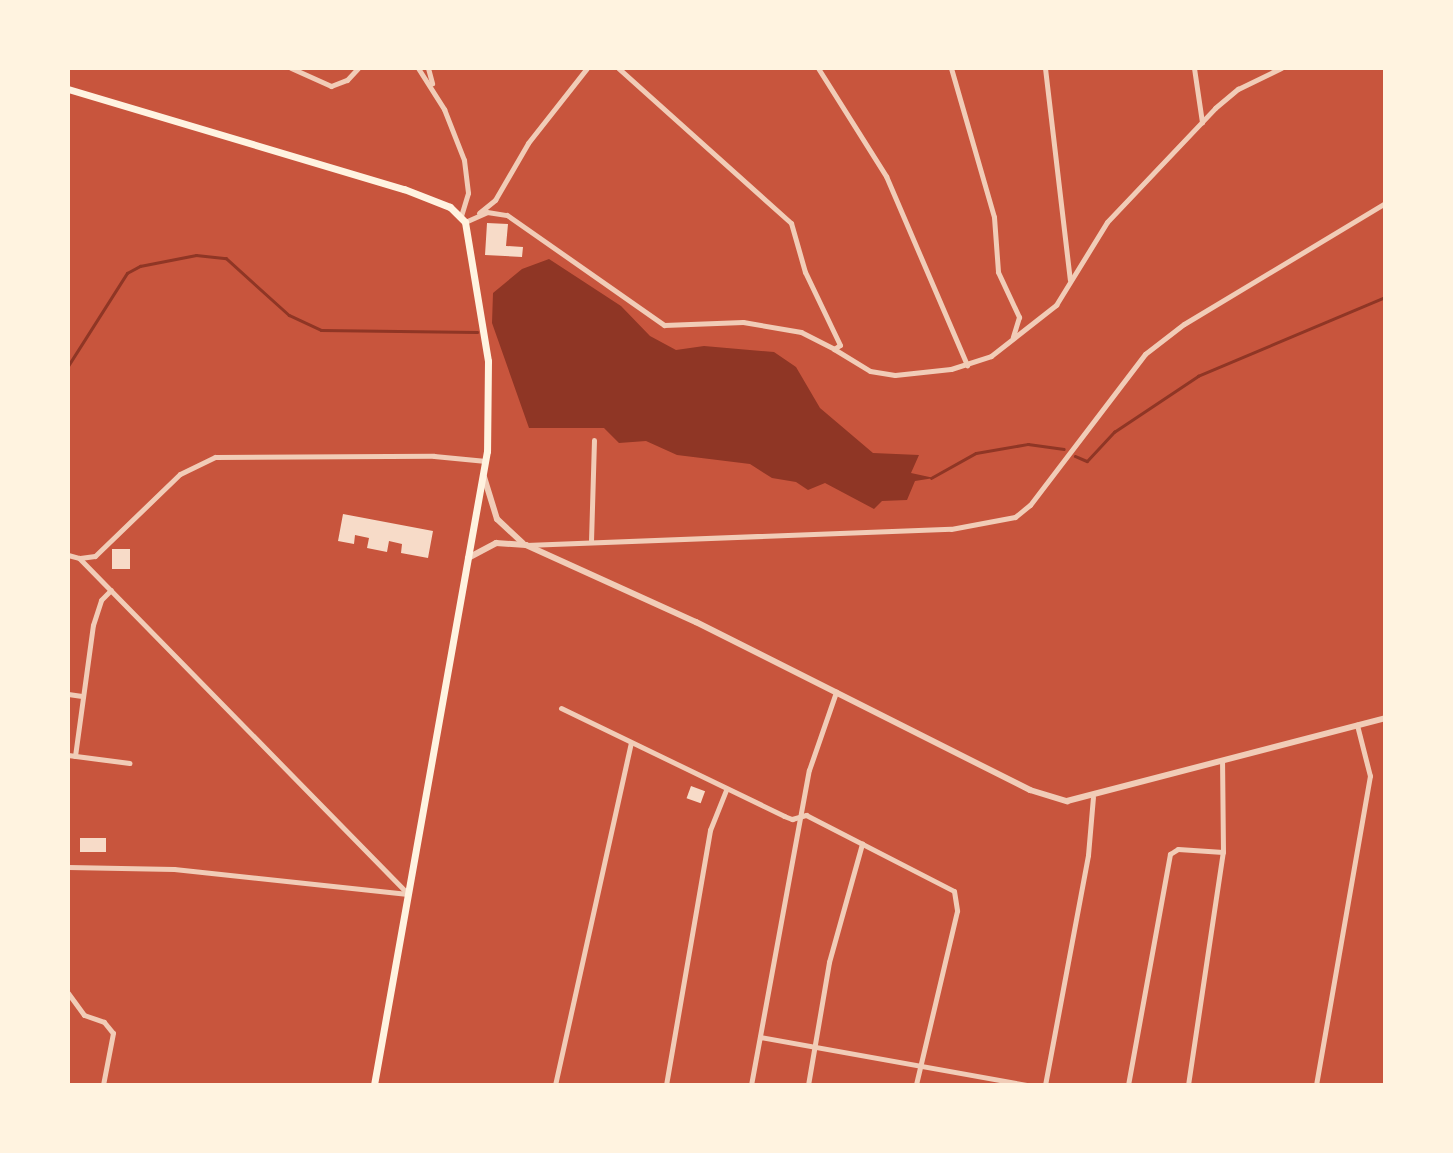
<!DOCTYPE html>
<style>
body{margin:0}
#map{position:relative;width:1453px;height:1153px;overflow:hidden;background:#c8553d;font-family:Rubik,sans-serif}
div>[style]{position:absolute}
.water>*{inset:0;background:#8f3625}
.stream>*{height:2.5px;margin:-1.25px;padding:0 1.25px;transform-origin:1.25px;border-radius:1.25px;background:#8f3625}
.building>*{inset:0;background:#f7dbc8;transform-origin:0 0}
.minor>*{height:5px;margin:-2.5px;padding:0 2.5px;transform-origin:2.5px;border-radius:2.5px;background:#f1ccb7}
.tertiary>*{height:6px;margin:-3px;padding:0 3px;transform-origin:3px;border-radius:3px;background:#f1ccb7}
.secondary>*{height:7px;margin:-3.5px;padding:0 3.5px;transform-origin:3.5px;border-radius:3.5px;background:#fff3e0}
span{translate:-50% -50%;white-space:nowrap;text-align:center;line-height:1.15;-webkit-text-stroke:7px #fff3e0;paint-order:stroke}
.frame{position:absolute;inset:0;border:70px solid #fff3e0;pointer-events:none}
</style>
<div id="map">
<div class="water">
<i style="clip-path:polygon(549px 259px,621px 306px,650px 336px,676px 350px,704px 346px,774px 352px,796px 367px,820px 408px,873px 453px,919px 455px,911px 473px,934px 478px,915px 481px,907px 500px,882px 501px,874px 509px,825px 483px,808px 490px,796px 482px,772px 478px,750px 464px,677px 455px,646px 441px,619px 443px,604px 428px,529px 428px,492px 323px,493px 293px,522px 269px)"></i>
</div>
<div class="stream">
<i style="left:68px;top:366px;width:110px;rotate:-57.6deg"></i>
<i style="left:127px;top:273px;width:15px;rotate:-28deg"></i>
<i style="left:140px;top:266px;width:57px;rotate:-11.1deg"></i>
<i style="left:196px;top:255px;width:30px;rotate:6deg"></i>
<i style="left:226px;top:258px;width:85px;rotate:42.1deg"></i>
<i style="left:289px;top:315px;width:35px;rotate:25deg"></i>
<i style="left:321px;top:330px;width:156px;rotate:0.7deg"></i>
<i style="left:1075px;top:456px;width:13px;rotate:23deg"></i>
<i style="left:1087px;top:461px;width:40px;rotate:-47deg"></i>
<i style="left:1114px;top:432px;width:101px;rotate:-33.7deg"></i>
<i style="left:1198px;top:376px;width:203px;rotate:-22.9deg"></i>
<i style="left:931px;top:478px;width:51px;rotate:-29.1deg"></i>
<i style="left:976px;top:453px;width:53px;rotate:-9.8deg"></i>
<i style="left:1028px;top:444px;width:36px;rotate:8deg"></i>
</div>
<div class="building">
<i style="clip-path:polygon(487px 223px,508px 224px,506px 246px,523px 247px,522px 257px,485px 255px)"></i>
<i style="clip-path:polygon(343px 514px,433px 531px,428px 558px,401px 553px,402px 544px,389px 541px,387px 552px,367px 548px,369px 538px,355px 535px,354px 544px,338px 541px)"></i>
<i style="left:112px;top:549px;width:18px;height:20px"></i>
<i style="left:691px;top:786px;width:15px;height:13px;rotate:20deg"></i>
<i style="left:80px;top:838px;width:26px;height:14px"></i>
</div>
<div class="minor">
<i style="left:291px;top:68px;width:44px;rotate:24.2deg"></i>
<i style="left:331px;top:86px;width:17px;rotate:-21deg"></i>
<i style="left:347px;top:80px;width:16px;rotate:-47deg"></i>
<i style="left:418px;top:68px;width:49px;rotate:57.6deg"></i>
<i style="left:444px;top:109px;width:55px;rotate:68.6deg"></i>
<i style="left:464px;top:160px;width:33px;rotate:83deg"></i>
<i style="left:468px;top:193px;width:24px;rotate:107deg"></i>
<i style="left:428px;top:68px;width:16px;rotate:75deg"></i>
<i style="left:818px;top:68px;width:128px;rotate:57.8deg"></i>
<i style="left:886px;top:176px;width:206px;rotate:66.8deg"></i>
<i style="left:951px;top:68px;width:155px;rotate:73.9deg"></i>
<i style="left:994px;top:217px;width:55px;rotate:85.8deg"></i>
<i style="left:998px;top:272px;width:50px;rotate:65deg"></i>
<i style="left:1019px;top:317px;width:21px;rotate:107deg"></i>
<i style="left:1045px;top:68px;width:213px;rotate:83.3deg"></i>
<i style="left:1194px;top:68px;width:55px;rotate:81.6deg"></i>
<i style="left:479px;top:213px;width:21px;rotate:-39deg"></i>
<i style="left:495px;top:200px;width:66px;rotate:-59.9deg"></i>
<i style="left:528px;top:143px;width:95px;rotate:-51.8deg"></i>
<i style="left:465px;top:222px;width:24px;rotate:-24deg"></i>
<i style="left:487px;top:212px;width:20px;rotate:9deg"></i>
<i style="left:507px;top:215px;width:192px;rotate:35deg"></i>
<i style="left:664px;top:325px;width:79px;rotate:-2.2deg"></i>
<i style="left:743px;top:322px;width:59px;rotate:9.8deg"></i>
<i style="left:801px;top:332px;width:37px;rotate:27deg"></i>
<i style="left:834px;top:349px;width:7px;rotate:-34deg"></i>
<i style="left:840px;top:345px;width:81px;rotate:-115.6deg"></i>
<i style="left:805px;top:272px;width:51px;rotate:-105.9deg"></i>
<i style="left:791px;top:223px;width:232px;rotate:-138.1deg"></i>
<i style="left:834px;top:349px;width:42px;rotate:31.4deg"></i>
<i style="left:870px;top:371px;width:25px;rotate:9deg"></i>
<i style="left:895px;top:375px;width:56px;rotate:-6.1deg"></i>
<i style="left:951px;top:369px;width:42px;rotate:-18deg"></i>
<i style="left:991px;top:356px;width:83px;rotate:-38.1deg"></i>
<i style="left:1056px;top:305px;width:97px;rotate:-58.4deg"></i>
<i style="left:1107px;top:222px;width:157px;rotate:-46.5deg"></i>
<i style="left:1215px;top:108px;width:30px;rotate:-40deg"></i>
<i style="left:1238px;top:89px;width:48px;rotate:-26deg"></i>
<i style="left:591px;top:541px;width:101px;rotate:-88.3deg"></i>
<i style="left:526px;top:545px;width:425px;rotate:-2.2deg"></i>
<i style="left:951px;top:529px;width:65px;rotate:-10.6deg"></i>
<i style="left:1015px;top:517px;width:19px;rotate:-39deg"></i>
<i style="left:1030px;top:505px;width:190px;rotate:-52.7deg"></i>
<i style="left:1145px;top:354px;width:49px;rotate:-37.6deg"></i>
<i style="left:1184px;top:324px;width:235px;rotate:-31deg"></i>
<i style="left:68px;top:555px;width:11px;rotate:15deg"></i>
<i style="left:79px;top:558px;width:470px;rotate:45.6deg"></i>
<i style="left:80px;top:558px;width:15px;rotate:-8deg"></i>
<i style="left:95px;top:556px;width:118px;rotate:-44deg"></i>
<i style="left:180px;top:474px;width:39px;rotate:-26deg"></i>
<i style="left:215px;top:457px;width:219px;rotate:-0.3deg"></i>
<i style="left:434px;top:456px;width:52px;rotate:5.5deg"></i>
<i style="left:68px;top:694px;width:14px;rotate:8deg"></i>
<i style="left:561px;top:708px;width:248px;rotate:25.8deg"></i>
<i style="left:784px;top:816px;width:9px;rotate:21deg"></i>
<i style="left:792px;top:819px;width:15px;rotate:-16deg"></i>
<i style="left:806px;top:815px;width:166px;rotate:27.2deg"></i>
<i style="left:954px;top:891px;width:20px;rotate:81deg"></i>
<i style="left:957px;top:911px;width:179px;rotate:103.3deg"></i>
<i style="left:68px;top:755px;width:62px;rotate:7.5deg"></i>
<i style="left:75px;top:756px;width:132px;rotate:-82.2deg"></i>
<i style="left:93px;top:625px;width:26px;rotate:-72deg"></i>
<i style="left:101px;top:600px;width:14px;rotate:-45deg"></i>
<i style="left:68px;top:867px;width:106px;rotate:1.1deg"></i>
<i style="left:174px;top:869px;width:235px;rotate:6.1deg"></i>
<i style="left:68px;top:993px;width:27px;rotate:54deg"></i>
<i style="left:84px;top:1015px;width:21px;rotate:19deg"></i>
<i style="left:104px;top:1022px;width:14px;rotate:51deg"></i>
<i style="left:113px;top:1033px;width:53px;rotate:100.9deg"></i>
<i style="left:760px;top:1037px;width:272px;rotate:10.2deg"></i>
<i style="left:555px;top:1085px;width:350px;rotate:-77.5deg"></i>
<i style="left:666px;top:1085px;width:259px;rotate:-80.2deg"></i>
<i style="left:710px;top:830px;width:43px;rotate:-68.2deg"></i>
<i style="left:751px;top:1085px;width:320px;rotate:-79.6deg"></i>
<i style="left:809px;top:770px;width:83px;rotate:-70.9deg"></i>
<i style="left:808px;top:1085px;width:125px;rotate:-80.3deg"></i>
<i style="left:829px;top:962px;width:123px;rotate:-74.4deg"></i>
<i style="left:1045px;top:1085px;width:234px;rotate:-79.4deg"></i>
<i style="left:1088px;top:855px;width:58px;rotate:-85.1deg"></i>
<i style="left:1128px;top:1085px;width:235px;rotate:-79.7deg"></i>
<i style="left:1170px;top:854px;width:9px;rotate:-32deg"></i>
<i style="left:1178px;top:849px;width:45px;rotate:3.8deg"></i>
<i style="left:1188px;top:1085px;width:236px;rotate:-81.5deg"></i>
<i style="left:1223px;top:852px;width:90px;rotate:-90.6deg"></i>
<i style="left:1316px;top:1085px;width:314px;rotate:-80.1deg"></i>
<i style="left:1370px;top:776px;width:53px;rotate:-104.3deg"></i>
</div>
<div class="tertiary">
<i style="left:484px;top:477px;width:44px;rotate:72.8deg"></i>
<i style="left:497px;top:519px;width:35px;rotate:43deg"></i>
<i style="left:468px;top:558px;width:32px;rotate:-28deg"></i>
<i style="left:496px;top:543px;width:30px;rotate:4deg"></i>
<i style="left:526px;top:545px;width:187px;rotate:24.4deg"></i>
<i style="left:696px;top:622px;width:374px;rotate:26.7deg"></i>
<i style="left:1030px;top:790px;width:39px;rotate:17deg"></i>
<i style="left:1067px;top:801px;width:329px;rotate:-14.6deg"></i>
</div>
<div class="secondary">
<i style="left:68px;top:89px;width:351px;rotate:16.6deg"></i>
<i style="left:404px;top:189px;width:49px;rotate:21.4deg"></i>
<i style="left:450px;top:207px;width:21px;rotate:45deg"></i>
<i style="left:465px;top:222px;width:141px;rotate:80.6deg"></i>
<i style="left:488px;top:361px;width:90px;rotate:90.6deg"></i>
<i style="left:487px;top:451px;width:644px;rotate:100.11deg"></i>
</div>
<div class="frame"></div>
</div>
